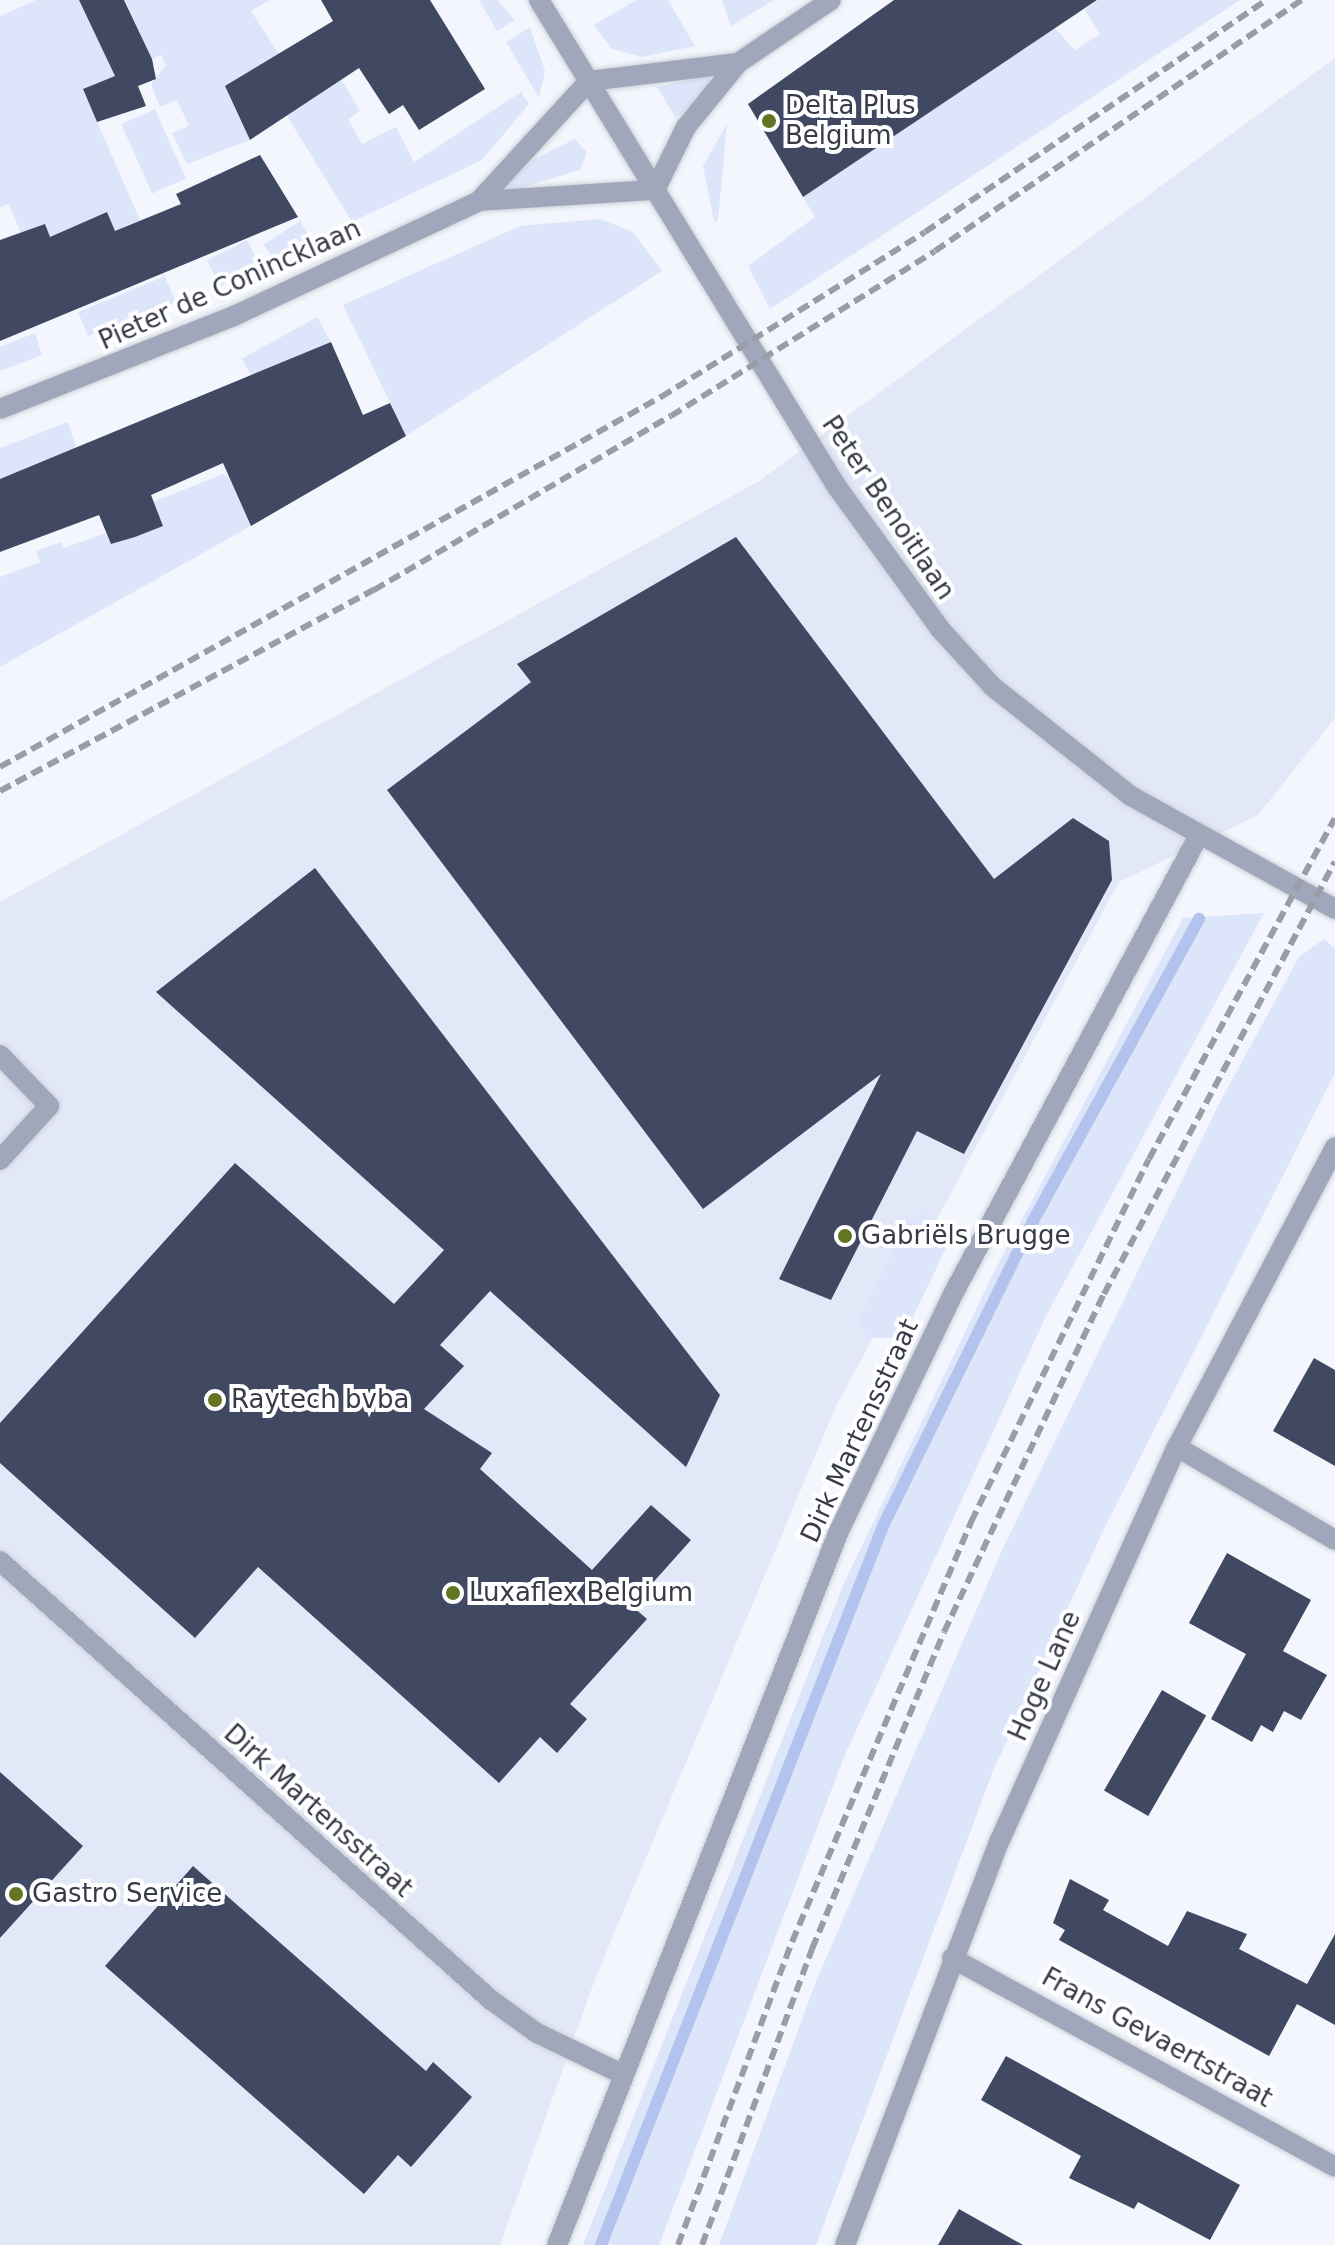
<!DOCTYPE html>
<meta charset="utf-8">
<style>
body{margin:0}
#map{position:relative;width:1335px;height:2245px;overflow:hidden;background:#f3f6fc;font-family:"DejaVu Sans",sans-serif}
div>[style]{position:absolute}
.built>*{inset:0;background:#e3e8f8}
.green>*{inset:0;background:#dde5fb;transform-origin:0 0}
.stream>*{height:12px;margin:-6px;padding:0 6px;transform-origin:6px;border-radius:6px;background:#b4c3ed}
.building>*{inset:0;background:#404862;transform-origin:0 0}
.roads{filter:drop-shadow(0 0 2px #cdd1d8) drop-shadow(0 0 2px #cdd1d8)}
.minor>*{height:20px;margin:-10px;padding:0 10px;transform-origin:10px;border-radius:10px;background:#a1a7ba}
.tertiary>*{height:20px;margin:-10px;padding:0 10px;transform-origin:10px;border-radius:10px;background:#a1a7ba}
.rail>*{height:6px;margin-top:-3px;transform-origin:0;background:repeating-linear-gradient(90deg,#9a9da7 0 12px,transparent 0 18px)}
.dots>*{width:22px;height:22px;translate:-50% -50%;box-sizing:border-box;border:4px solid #fff;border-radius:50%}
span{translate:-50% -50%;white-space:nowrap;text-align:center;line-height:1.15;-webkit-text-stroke:8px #fff;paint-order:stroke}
.poi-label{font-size:26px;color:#373b48}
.left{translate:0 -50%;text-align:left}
.street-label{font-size:26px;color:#373b48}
</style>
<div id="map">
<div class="built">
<i style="clip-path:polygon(1335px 58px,1335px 718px,1258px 815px,1119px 882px,836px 1406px,597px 1974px,500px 2245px,0 2245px,0 902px,759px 481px)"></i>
</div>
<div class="green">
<i style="clip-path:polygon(36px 0,80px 0,115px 76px,83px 90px,176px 302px,88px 336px,78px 312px,163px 277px,140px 221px,115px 231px,107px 212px,50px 239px,21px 233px,9px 204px,0 207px,0 16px)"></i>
<i style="clip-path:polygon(125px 0,270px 0,251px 11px,279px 54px,341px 79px,360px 111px,348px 119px,362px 144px,396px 127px,414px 162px,521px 92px,529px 104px,482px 160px,352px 222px,268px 85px,239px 79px,225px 86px,250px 140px,187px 164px,172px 133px,189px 126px,177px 100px,160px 107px,151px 84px,166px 65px,161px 55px,152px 59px)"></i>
<i style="clip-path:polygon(479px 0,497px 0,515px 20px,497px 31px)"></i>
<i style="clip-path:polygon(636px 0,668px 0,695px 46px,642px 57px,612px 49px,594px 25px)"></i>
<i style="clip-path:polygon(722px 0,774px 0,731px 26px)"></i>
<i style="clip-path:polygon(1098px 0,1240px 0,770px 309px,748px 266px,815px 217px,803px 197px,1054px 27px,1075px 50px,1100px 34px,1085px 10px)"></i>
<i style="clip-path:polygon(530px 27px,545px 71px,539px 98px,506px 42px)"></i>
<i style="clip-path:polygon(708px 76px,713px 87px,676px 118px,657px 87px)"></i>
<i style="left:155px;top:109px;width:76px;height:37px;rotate:66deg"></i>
<i style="clip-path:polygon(727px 124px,718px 220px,714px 222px,703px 166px)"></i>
<i style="clip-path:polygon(575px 139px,587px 152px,580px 170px,503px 193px,501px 187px,534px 159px)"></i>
<i style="clip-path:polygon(600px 219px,633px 232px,662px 271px,406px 436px,343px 305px,520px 226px)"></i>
<i style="left:300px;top:221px;width:24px;height:43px;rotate:57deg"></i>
<i style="left:247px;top:240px;width:29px;height:45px;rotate:63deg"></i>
<i style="left:317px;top:317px;width:29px;height:86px;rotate:61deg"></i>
<i style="clip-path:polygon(35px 333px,42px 355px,0 371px,0 347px)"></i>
<i style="clip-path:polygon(68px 422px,77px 450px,0 479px,0 448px)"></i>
<i style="clip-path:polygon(223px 474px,250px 485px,239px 499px,251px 526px,0 667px,0 577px,40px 562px,36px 551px,61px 542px,64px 548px,106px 533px,111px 544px,162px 526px,153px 502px)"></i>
<i style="clip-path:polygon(1264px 913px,1046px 1316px,844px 1757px,659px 2245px,583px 2245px,844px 1583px,994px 1272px,1183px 918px)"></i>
<i style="clip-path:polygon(1324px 939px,1335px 949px,1335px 1073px,1103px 1531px,993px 1771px,816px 2245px,719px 2245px,815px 1984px,1003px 1548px,1220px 1102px,1299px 957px)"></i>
<i style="clip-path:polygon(929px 1213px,949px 1242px,903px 1338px,867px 1338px,859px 1320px,908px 1221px)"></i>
</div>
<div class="stream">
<i style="left:601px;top:2245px;width:772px;rotate:-68.58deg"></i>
<i style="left:883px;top:1526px;width:340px;rotate:-63.8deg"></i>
<i style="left:1033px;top:1221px;width:345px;rotate:-61.2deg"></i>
</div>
<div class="building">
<i style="clip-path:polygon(79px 0,124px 0,152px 59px,156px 79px,138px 86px,146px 106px,97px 122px,83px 89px,115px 76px)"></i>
<i style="clip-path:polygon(321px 0,430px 0,485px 89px,419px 130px,403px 105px,389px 114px,359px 68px,250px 140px,225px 86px,333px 21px)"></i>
<i style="clip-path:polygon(894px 0,1097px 0,803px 197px,748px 104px)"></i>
<i style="clip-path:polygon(260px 155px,298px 217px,0 341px,0 240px,45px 224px,50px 237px,107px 212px,115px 231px,181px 204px,176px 194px)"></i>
<i style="clip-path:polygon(331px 342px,363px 415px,390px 403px,406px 436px,251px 526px,223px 463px,151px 495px,163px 526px,135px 537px,111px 544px,99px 515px,0 552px,0 479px)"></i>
<i style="clip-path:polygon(736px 537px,994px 879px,1073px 818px,1109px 841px,1112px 880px,964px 1154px,917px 1131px,831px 1300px,779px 1279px,881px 1074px,703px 1209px,387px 790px,531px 682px,517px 664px)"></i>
<i style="clip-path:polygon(315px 868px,720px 1395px,686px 1467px,490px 1291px,440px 1345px,464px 1366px,424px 1409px,492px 1453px,480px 1469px,592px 1570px,651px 1505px,691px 1540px,632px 1606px,647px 1619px,570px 1704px,587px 1719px,557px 1753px,540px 1737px,499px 1783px,258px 1567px,195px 1638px,0 1463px,0 1423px,235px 1163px,394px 1304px,444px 1250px,156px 992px)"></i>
<i style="clip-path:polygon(1314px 1358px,1335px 1370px,1335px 1466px,1273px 1431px)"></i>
<i style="clip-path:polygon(1227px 1553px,1311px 1600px,1283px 1651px,1327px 1675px,1301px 1720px,1284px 1711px,1273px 1732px,1261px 1725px,1252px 1742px,1211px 1719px,1246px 1654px,1189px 1623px)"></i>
<i style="left:1162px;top:1690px;width:51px;height:116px;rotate:30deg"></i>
<i style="clip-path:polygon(0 1772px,83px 1846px,0 1938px)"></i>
<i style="clip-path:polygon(193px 1866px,426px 2071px,433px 2062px,472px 2097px,411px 2167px,398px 2155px,364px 2194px,105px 1966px)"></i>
<i style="clip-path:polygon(1070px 1879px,1109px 1900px,1103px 1910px,1168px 1946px,1187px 1911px,1247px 1934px,1239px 1949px,1307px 1984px,1335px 1934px,1335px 2025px,1297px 2004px,1269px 2056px,1182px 2008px,1059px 1940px,1065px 1930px,1053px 1923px)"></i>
<i style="clip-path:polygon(1006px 2056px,1240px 2185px,1210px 2240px,1138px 2202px,1134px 2209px,1069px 2178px,1081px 2156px,981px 2100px)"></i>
<i style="clip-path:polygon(959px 2209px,1023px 2245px,938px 2245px)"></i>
</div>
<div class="roads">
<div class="minor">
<i style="left:479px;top:201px;width:163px;rotate:-47.5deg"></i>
<i style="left:589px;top:81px;width:150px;rotate:-6.9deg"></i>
<i style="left:0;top:409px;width:254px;rotate:-21.7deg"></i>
<i style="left:236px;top:315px;width:268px;rotate:-25.1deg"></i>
<i style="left:479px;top:201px;width:176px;rotate:-3.6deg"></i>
<i style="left:655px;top:190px;width:70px;rotate:-63.8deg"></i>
<i style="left:686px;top:127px;width:82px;rotate:-50.9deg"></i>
<i style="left:738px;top:63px;width:112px;rotate:-34.1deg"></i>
<i style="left:0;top:1055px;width:71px;rotate:46.1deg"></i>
<i style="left:49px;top:1106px;width:73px;rotate:132.2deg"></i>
<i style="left:1177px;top:1447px;width:183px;rotate:30.5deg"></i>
<i style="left:0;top:1561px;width:659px;rotate:41.8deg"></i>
<i style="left:491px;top:2000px;width:57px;rotate:35.7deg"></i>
<i style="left:537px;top:2033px;width:92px;rotate:25.7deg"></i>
<i style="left:952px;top:1958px;width:436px;rotate:28.6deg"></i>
<i style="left:845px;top:2245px;width:434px;rotate:-69.1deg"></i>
<i style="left:1000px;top:1840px;width:431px;rotate:-65.8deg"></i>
<i style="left:1177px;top:1447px;width:339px;rotate:-62.2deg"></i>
</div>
<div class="tertiary">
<i style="left:539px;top:0;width:571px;rotate:58.54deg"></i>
<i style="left:837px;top:487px;width:175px;rotate:54deg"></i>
<i style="left:940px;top:629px;width:77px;rotate:47.6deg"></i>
<i style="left:992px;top:686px;width:177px;rotate:38.4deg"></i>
<i style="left:1131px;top:796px;width:233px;rotate:29deg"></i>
<i style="left:557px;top:2245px;width:768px;rotate:-68.45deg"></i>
<i style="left:839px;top:1531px;width:263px;rotate:-64.3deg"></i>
<i style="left:953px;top:1294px;width:521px;rotate:-61.81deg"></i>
</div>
</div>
<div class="rail">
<i style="left:0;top:767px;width:758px;rotate:-29.24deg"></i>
<i style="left:661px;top:397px;width:311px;rotate:-32deg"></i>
<i style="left:925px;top:232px;width:412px;rotate:-34.2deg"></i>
<i style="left:0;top:791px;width:425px;rotate:-28.3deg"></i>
<i style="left:374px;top:590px;width:344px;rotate:-30.4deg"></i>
<i style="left:671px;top:416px;width:311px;rotate:-32deg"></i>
<i style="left:935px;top:251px;width:445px;rotate:-34.4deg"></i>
<i style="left:678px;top:2245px;width:324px;rotate:-69.4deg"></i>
<i style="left:792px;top:1942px;width:457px;rotate:-66.9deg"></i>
<i style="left:971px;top:1522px;width:404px;rotate:-63.9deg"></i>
<i style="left:1149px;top:1159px;width:388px;rotate:-61.4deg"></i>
<i style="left:702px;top:2245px;width:316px;rotate:-69.6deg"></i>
<i style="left:812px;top:1949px;width:343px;rotate:-67.4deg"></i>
<i style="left:944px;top:1632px;width:374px;rotate:-64.7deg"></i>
<i style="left:1104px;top:1294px;width:490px;rotate:-61.9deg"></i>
</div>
<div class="dots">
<i style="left:769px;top:121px;background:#637422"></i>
<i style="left:845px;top:1236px;background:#637422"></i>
<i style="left:215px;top:1400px;background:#637422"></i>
<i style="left:453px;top:1593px;background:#637422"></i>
<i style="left:16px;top:1894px;background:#637422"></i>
</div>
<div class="poi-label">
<span class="left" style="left:785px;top:121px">Delta Plus<br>Belgium</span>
<span class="left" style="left:861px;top:1236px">Gabriëls Brugge</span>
<span class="left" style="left:231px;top:1400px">Raytech bvba</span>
<span class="left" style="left:469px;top:1593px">Luxaflex Belgium</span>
<span class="left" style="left:32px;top:1894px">Gastro Service</span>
</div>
<div class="street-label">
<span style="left:230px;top:285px;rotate:-24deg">Pieter de Conincklaan</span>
<span style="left:888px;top:508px;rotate:56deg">Peter Benoitlaan</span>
<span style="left:860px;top:1431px;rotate:-65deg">Dirk Martensstraat</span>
<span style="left:1045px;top:1676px;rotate:-66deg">Hoge Lane</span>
<span style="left:318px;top:1811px;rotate:42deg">Dirk Martensstraat</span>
<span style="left:1157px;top:2038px;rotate:29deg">Frans Gevaertstraat</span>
</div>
</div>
